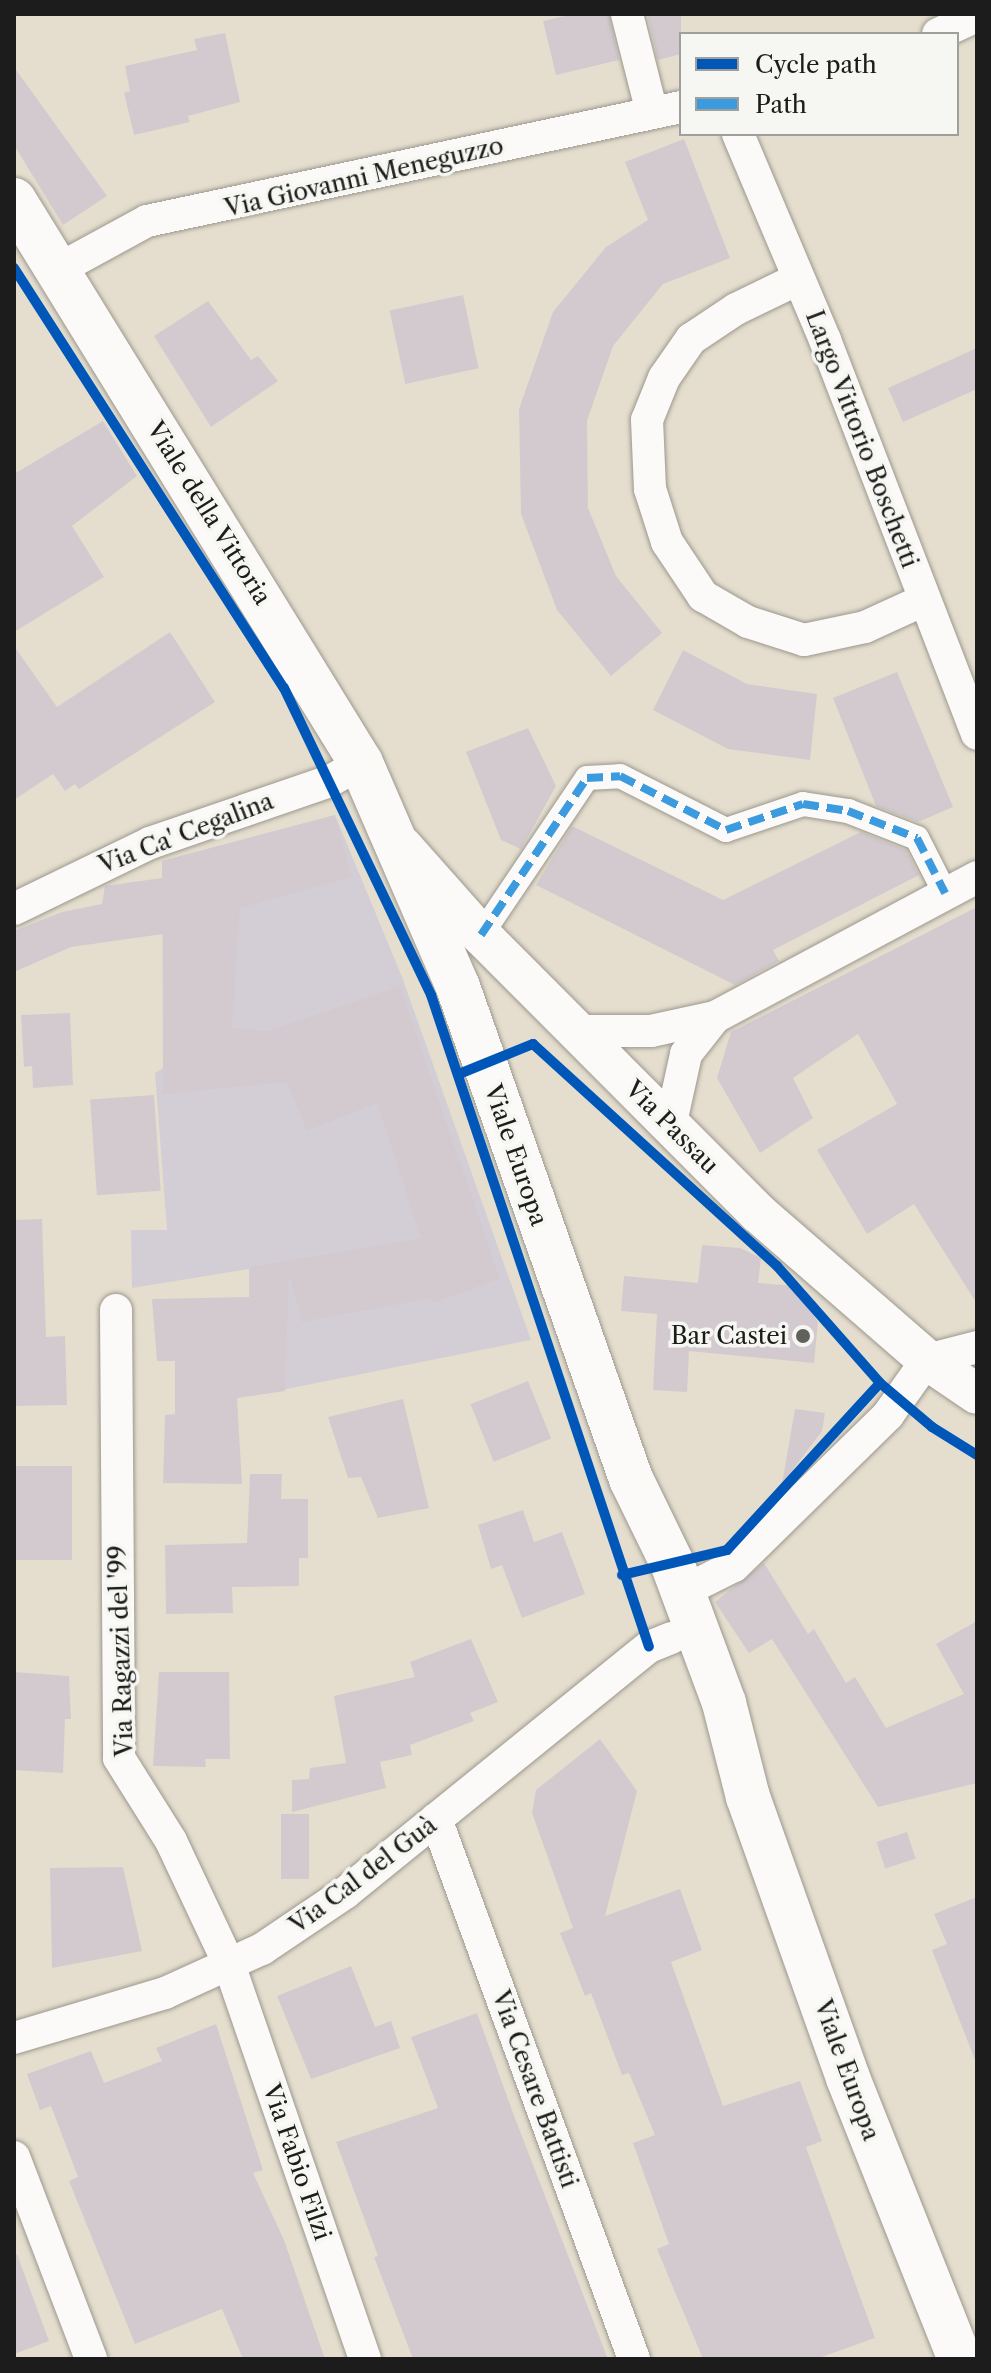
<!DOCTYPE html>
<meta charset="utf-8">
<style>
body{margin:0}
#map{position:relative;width:991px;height:2373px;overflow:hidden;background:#e5dece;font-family:"Libre Caslon Text",serif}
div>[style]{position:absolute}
.industrial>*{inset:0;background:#d3ced5}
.building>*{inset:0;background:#d3cacf;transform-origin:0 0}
.roads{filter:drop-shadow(0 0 2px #9c988f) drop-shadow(0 0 2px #9c988f)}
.pedestrian>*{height:24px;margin:-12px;padding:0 12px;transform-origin:12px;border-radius:12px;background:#fbfaf8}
.minor>*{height:32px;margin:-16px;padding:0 16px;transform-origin:16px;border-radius:16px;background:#fbfaf8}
.tertiary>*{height:40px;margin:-20px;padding:0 20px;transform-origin:20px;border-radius:20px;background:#fbfaf8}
.secondary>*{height:44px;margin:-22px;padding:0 22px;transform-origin:22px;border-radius:22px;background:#fbfaf8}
.quiet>*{height:8px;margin-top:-4px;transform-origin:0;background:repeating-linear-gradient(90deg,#3c9bdf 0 16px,transparent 0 24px)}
.cycleway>*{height:10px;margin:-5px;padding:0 5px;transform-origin:5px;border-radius:5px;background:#0057b8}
.dots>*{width:22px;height:22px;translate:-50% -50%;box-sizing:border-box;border:4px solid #f6f6f2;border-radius:50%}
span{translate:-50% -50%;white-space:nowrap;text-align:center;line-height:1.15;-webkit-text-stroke:7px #f6f6f2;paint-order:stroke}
.street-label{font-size:24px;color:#1c1c1c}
.poi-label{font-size:24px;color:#1c1c1c}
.right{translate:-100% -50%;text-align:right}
.frame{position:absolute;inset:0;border:16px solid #1c1c1c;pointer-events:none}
.legend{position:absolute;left:679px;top:32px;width:280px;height:104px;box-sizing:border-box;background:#f6f6f2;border:2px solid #9f9f9c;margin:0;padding:10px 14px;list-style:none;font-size:24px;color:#1c1c1c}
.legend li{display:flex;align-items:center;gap:16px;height:40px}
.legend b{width:40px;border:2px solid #9f9f9c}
</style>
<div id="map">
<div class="industrial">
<i style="clip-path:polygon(335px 815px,402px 977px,531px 1340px,251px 1396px,249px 1269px,132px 1288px,131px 1230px,167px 1230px,155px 1073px,163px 1068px,162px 861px)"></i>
</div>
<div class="building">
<i style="clip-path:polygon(574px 14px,609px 14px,619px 60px,556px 75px,543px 21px)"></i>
<i style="clip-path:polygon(647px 14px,681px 14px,681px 54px,658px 60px)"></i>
<i style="clip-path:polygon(225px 33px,240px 102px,188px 116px,190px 122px,134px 135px,124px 93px,130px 91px,125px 66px,197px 50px,194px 39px)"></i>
<i style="clip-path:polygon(14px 67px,107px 196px,63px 225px,14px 145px)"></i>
<i style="clip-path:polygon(684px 139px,730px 258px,663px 284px,613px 346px,587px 421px,588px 508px,616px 576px,662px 633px,611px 676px,557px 610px,521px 514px,519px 409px,553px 312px,606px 247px,648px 220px,625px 162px)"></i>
<i style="left:463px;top:295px;width:75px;height:75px;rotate:78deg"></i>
<i style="clip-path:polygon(208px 301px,251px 360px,258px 356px,278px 381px,211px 427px,154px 336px)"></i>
<i style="clip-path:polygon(977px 348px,977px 389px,903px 422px,888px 388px)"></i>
<i style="clip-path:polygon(103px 421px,137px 476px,72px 526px,104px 577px,14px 632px,14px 474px)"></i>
<i style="clip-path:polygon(170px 632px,215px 702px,79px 789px,75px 784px,65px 791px,53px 774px,14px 800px,14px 646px,57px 707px)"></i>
<i style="clip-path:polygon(683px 650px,747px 684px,817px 694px,810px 760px,728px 749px,653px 710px)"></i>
<i style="clip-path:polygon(897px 672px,953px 807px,918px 822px,876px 806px,833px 698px)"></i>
<i style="clip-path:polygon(528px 728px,556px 786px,521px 849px,501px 840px,466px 752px)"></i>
<i style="clip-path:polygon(335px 815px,352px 877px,240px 908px,232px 1028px,267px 1031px,400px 986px,500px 1279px,432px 1303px,432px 1298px,302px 1322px,289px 1275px,285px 1391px,237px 1398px,242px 1484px,163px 1483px,165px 1415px,175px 1414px,175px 1361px,157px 1361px,152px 1299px,249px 1297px,250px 1267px,421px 1238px,377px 1103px,307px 1131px,287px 1082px,163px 1094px,163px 934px,71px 947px,14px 972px,14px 931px,62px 912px,102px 904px,105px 886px,162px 878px,162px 861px)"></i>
<i style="clip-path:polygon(572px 826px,723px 900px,861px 832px,906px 850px,919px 875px,773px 950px,779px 961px,735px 985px,536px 885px)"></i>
<i style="clip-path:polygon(977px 907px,977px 1304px,914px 1204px,867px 1234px,817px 1150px,897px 1104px,858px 1034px,793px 1078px,813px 1118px,760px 1153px,717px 1078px,731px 1032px)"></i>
<i style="clip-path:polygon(70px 1013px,73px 1085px,33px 1088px,32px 1066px,24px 1067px,21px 1015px)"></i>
<i style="left:154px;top:1095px;width:96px;height:64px;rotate:86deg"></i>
<i style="clip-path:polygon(42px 1219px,46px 1337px,65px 1336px,67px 1405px,14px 1406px,14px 1220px)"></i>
<i style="clip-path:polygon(702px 1245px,740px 1248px,761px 1258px,758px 1283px,793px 1286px,818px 1322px,814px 1363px,689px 1351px,687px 1392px,653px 1390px,657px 1314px,621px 1311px,624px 1276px,698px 1283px)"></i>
<i style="left:528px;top:1381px;width:62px;height:62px;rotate:68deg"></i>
<i style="clip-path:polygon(403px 1399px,429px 1508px,378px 1518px,361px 1477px,348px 1478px,328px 1417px)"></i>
<i style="clip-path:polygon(795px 1409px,825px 1413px,822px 1431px,782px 1484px)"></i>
<i style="left:14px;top:1466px;width:58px;height:94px"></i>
<i style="clip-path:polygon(250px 1474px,282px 1474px,281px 1499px,308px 1499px,308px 1558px,299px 1558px,299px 1586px,232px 1587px,233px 1613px,166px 1614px,165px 1545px,247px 1543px)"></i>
<i style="clip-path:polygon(523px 1510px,534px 1542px,562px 1532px,585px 1594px,522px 1618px,502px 1565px,491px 1569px,478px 1525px)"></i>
<i style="clip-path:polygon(764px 1563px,808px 1634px,814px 1629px,846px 1683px,855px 1677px,886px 1728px,964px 1694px,936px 1644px,977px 1621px,977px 1783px,878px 1807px,772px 1639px,749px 1653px,715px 1602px)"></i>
<i style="clip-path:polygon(471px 1639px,498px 1702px,470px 1713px,474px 1721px,410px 1745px,412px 1755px,380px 1762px,386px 1788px,292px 1812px,292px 1780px,309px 1779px,310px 1768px,346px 1763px,334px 1696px,415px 1677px,410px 1662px)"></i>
<i style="clip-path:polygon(14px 1672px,69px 1676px,71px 1719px,65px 1719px,63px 1773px,14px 1770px)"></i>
<i style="clip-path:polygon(159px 1672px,229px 1672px,230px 1759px,205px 1759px,206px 1767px,153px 1766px)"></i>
<i style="clip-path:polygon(600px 1739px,637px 1791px,605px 1916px,680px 1889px,702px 1950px,671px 1962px,723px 2106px,800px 2081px,822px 2141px,806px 2147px,875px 2338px,816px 2359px,703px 2359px,657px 2249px,669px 2244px,633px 2143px,655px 2135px,629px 2073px,622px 2075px,591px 1993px,585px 1996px,560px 1933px,573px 1928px,532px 1813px,536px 1790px)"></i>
<i style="left:281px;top:1814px;width:28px;height:65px"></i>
<i style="left:907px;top:1832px;width:28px;height:32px;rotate:72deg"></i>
<i style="clip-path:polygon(123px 1867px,142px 1951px,52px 1968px,50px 1868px)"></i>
<i style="clip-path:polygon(977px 1897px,977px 2060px,975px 2060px,932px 1950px,947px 1944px,934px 1914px)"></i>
<i style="clip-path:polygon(351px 1966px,375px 2027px,391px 2021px,400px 2048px,311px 2079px,277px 1996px)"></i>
<i style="clip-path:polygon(477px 2013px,513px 2113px,608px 2359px,413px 2359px,374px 2257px,378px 2256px,336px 2142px,438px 2108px,411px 2037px)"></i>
<i style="clip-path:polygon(216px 2024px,263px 2170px,253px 2173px,284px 2240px,325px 2359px,243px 2359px,222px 2309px,135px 2344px,69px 2181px,78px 2177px,51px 2106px,40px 2110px,27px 2074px,91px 2051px,104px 2083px,162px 2061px,156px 2048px)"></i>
<i style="clip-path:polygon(17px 2254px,49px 2341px,14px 2354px,14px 2255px)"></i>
</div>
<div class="roads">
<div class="pedestrian">
<i style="left:481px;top:935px;width:189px;rotate:-56deg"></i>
<i style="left:587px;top:778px;width:33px;rotate:-3deg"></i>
<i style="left:620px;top:776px;width:119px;rotate:27deg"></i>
<i style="left:726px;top:830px;width:81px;rotate:-18.7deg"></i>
<i style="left:803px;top:804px;width:46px;rotate:8.8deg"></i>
<i style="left:848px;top:811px;width:74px;rotate:21.4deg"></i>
<i style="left:917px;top:838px;width:62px;rotate:63deg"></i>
</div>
<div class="minor">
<i style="left:627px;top:14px;width:102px;rotate:75.8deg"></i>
<i style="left:938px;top:34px;width:43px;rotate:-24.8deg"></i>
<i style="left:738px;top:134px;width:224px;rotate:67.1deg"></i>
<i style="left:825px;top:340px;width:422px;rotate:68.9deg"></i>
<i style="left:57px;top:270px;width:102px;rotate:-28.6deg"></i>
<i style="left:147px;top:221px;width:546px;rotate:-12.05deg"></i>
<i style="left:798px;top:279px;width:69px;rotate:154.2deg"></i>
<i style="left:736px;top:309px;width:54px;rotate:146.3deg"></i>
<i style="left:691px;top:339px;width:47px;rotate:124.7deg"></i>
<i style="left:664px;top:378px;width:45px;rotate:112deg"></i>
<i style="left:647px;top:420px;width:69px;rotate:87.5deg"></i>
<i style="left:650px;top:489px;width:56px;rotate:72.2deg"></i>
<i style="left:667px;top:542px;width:65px;rotate:56.3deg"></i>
<i style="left:703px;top:596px;width:52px;rotate:30deg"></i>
<i style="left:748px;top:622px;width:59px;rotate:17.8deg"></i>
<i style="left:804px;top:640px;width:62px;rotate:-12deg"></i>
<i style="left:865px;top:627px;width:65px;rotate:-24.6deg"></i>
<i style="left:14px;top:909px;width:151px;rotate:-25.9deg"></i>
<i style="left:150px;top:843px;width:190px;rotate:-19deg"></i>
<i style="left:330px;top:781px;width:36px;rotate:-30deg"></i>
<i style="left:577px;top:1031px;width:74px"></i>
<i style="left:651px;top:1031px;width:66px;rotate:-12.3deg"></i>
<i style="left:715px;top:1017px;width:297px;rotate:-28.1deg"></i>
<i style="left:670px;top:1127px;width:75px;rotate:-77.6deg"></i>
<i style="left:686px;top:1054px;width:47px;rotate:-51.9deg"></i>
<i style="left:116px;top:1310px;width:448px;rotate:89.6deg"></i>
<i style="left:119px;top:1758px;width:98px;rotate:57.9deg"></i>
<i style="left:171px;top:1841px;width:136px;rotate:64.8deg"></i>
<i style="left:229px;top:1964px;width:418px;rotate:71deg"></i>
<i style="left:682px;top:1592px;width:58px;rotate:-26.6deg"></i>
<i style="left:734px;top:1566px;width:216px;rotate:-44.4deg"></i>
<i style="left:888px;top:1415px;width:67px;rotate:-54.7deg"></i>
<i style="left:927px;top:1360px;width:52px;rotate:-14.6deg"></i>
<i style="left:436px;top:1819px;width:575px;rotate:69.86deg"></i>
<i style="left:14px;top:2038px;width:158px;rotate:-16.6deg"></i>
<i style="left:165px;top:1993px;width:107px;rotate:-24.4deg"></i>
<i style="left:262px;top:1949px;width:100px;rotate:-34deg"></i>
<i style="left:345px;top:1893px;width:391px;rotate:-39deg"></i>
<i style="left:649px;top:1647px;width:24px;rotate:-22deg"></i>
<i style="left:14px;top:2157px;width:216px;rotate:69.1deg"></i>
</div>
<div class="tertiary">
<i style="left:402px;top:846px;width:119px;rotate:48.4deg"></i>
<i style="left:481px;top:935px;width:392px;rotate:45.1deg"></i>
<i style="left:758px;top:1213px;width:224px;rotate:41deg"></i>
<i style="left:927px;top:1360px;width:60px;rotate:34.2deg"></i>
</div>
<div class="secondary">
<i style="left:14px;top:200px;width:661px;rotate:58.35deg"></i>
<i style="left:361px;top:763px;width:244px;rotate:66.6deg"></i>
<i style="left:458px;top:987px;width:522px;rotate:70.63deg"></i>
<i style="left:631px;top:1479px;width:93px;rotate:64deg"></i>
<i style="left:672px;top:1563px;width:149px;rotate:69.6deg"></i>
<i style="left:724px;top:1703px;width:97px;rotate:75.7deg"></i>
<i style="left:748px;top:1797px;width:298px;rotate:70.4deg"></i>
<i style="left:848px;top:2078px;width:302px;rotate:68.3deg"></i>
</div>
</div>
<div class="quiet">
<i style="left:481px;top:935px;width:189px;rotate:-56deg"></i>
<i style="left:587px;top:778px;width:33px;rotate:-3deg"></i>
<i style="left:620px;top:776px;width:119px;rotate:27deg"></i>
<i style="left:726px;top:830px;width:81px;rotate:-18.7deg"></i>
<i style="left:803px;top:804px;width:46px;rotate:8.8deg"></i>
<i style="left:848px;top:811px;width:74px;rotate:21.4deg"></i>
<i style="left:917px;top:838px;width:62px;rotate:63deg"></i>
</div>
<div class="cycleway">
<i style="left:14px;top:268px;width:499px;rotate:57.3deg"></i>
<i style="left:284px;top:688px;width:340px;rotate:64.4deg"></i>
<i style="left:431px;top:995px;width:687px;rotate:71.51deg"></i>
<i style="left:459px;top:1074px;width:80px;rotate:-22.1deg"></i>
<i style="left:533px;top:1044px;width:330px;rotate:42.3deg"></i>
<i style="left:777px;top:1266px;width:156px;rotate:48.6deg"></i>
<i style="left:880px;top:1383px;width:68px;rotate:40.2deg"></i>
<i style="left:932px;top:1427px;width:53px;rotate:31.9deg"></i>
<i style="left:622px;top:1575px;width:108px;rotate:-13.4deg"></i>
<i style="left:727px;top:1550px;width:226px;rotate:-47.5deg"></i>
</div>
<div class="dots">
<i style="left:803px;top:1336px;background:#62605a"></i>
</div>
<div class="street-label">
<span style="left:364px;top:177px;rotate:-13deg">Via Giovanni Meneguzzo</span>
<span style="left:862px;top:439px;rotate:69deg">Largo Vittorio Boschetti</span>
<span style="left:209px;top:513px;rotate:58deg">Viale della Vittoria</span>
<span style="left:186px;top:833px;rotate:-21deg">Via Ca' Cegalina</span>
<span style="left:672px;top:1127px;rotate:45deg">Via Passau</span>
<span style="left:516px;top:1155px;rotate:71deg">Viale Europa</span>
<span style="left:121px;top:1651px;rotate:-92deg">Via Ragazzi del '99</span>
<span style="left:363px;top:1875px;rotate:-37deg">Via Cal del Guà</span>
<span style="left:847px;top:2070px;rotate:70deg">Viale Europa</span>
<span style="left:535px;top:2089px;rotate:70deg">Via Cesare Battisti</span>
<span style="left:297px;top:2162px;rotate:71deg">Via Fabio Filzi</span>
</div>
<div class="poi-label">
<span class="right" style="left:787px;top:1336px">Bar Castei</span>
</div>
<div class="frame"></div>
<ul class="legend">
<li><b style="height:10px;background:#0057b8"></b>Cycle path</li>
<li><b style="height:10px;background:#3c9bdf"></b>Path</li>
</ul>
</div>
